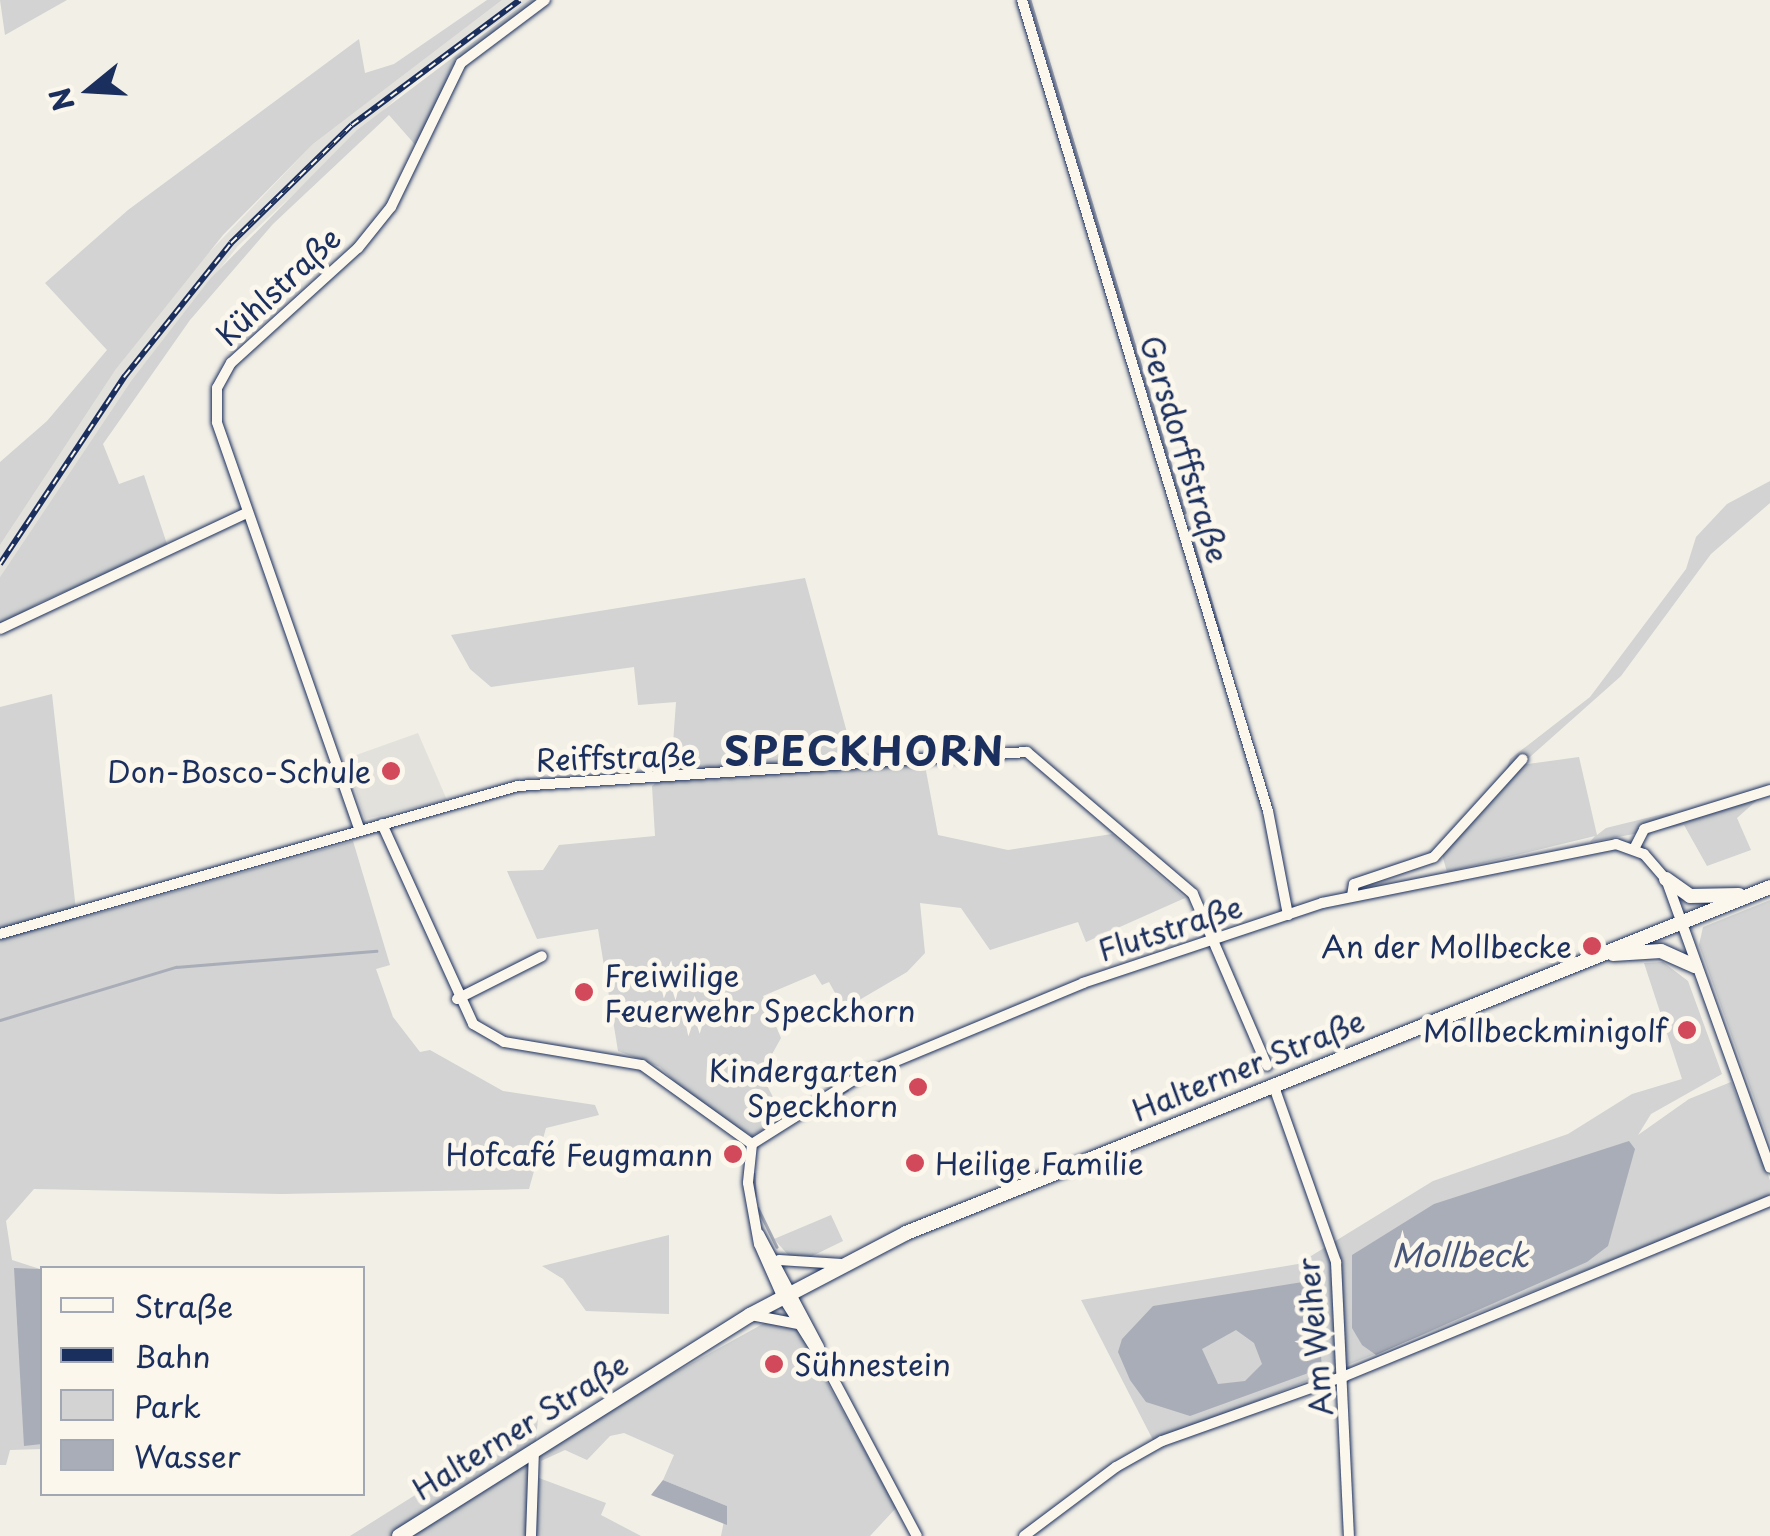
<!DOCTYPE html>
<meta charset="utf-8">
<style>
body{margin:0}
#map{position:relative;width:1770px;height:1536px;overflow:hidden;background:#f2efe6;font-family:"Playpen Sans",sans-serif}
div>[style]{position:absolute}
.built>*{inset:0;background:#e2e1dc}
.green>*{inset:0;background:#d2d3d2}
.water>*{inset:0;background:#a9adb7}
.stream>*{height:2.5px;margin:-1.25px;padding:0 1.25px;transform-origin:1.25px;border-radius:1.25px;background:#a9adb7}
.roads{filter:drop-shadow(0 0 2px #1b2f5e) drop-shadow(0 0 2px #1b2f5e)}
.minor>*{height:10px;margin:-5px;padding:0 5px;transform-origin:5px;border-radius:5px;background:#fbf7ec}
.secondary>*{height:14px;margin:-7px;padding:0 7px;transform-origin:7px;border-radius:7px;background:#fbf7ec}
.rail>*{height:6px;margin-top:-3px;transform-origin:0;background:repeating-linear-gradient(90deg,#fbf7ec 0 8px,#1b2f5e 0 16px);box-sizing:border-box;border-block:2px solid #1b2f5e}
.dots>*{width:28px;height:28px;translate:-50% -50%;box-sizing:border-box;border:5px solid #fbf7ec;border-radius:50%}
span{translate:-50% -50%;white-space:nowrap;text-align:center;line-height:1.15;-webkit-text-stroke:10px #fbf7ec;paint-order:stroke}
.street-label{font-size:30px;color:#1b2f5e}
.poi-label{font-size:30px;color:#1b2f5e}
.right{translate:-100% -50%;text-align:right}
.left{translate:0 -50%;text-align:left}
.water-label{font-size:32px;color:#465579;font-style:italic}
.district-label{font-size:40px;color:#1b2f5e;font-weight:700;letter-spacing:2.5px}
.legend{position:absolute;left:40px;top:1266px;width:325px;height:230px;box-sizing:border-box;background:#fbf7ec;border:2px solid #a1a7b3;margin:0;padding:12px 18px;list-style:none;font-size:30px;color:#1b2f5e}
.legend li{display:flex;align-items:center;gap:20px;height:50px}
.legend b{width:50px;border:2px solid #a1a7b3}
.north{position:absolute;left:40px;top:40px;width:100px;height:100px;-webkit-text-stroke:8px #fbf7ec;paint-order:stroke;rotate:252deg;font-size:28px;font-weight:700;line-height:40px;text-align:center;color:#1b2f5e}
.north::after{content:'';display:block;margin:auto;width:35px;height:45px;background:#1b2f5e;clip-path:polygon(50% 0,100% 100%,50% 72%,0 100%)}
</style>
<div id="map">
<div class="built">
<i style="clip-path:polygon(502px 0,529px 0,416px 80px,238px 246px,131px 381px,0 577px,0 545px,116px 369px,195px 267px,313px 144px)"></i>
<i style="clip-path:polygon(418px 733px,447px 800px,365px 819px,345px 759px)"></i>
</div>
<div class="green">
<i style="clip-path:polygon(0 0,67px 0,5px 35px)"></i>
<i style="clip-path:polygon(487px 0,502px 0,313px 144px,223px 235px,116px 369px,0 545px,0 462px,47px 421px,107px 350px,45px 283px,128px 210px,359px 39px,365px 73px,394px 64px)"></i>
<i style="clip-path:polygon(529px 0,540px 0,452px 67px,418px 148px,389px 115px,273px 224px,190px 320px,103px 444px,119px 484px,144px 475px,168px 547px,39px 603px,0 627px,0 577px,131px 381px,210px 279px,357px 130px)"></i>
<i style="clip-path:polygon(1770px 481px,1770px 503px,1711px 554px,1621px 676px,1521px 765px,1579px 757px,1597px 835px,1606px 828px,1667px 813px,1687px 816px,1764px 794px,1737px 818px,1751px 850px,1707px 866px,1684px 825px,1590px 842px,1595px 836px,1447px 872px,1441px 851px,1499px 789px,1510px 759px,1590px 697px,1686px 569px,1696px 537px,1727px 504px)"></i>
<i style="clip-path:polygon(805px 578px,855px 762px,924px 760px,938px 835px,1008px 850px,1112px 834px,1185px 898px,1086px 942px,1078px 922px,990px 950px,961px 908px,920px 903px,925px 953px,907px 972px,844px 1009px,829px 982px,822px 985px,815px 974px,763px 996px,781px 1038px,761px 1074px,784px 1118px,752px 1136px,699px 1106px,660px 1067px,618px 1051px,598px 929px,537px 939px,507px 871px,543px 870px,559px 845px,655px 836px,652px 786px,671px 771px,676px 702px,638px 705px,634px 667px,491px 687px,470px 669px,451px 635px)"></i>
<i style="clip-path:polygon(52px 694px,77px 919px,353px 841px,390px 965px,376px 969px,393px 1017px,420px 1052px,430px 1050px,503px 1091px,595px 1105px,599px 1115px,546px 1128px,529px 1189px,282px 1194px,34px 1189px,6px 1221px,12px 1260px,40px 1269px,42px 1449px,10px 1450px,6px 1465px,0 1465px,0 707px)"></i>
<i style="clip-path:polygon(1770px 900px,1770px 1143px,1699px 945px,1703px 927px)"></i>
<i style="clip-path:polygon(1663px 962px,1688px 981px,1722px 1074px,1651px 1114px,1638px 1135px,1689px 1099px,1731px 1082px,1770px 1180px,1770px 1197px,1154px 1442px,1081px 1300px,1298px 1264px,1433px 1181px,1568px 1134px,1632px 1094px,1682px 1079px,1644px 963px)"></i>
<i style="clip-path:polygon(831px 1215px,843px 1241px,804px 1260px,790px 1257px,774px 1239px)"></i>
<i style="clip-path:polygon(669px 1235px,669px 1314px,586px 1311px,563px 1279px,542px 1266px)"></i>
<i style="clip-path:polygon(768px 1321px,798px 1330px,896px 1508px,870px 1536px,721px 1536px,727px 1506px,663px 1480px,674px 1455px,624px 1433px,610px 1436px,587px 1460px,565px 1450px,541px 1461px,542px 1446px)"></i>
<i style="clip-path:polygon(538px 1418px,528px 1536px,350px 1536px)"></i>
<i style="clip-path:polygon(539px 1478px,606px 1503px,601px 1515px,641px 1536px,533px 1536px)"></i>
</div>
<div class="water">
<i style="clip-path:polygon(1629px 1141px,1635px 1149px,1608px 1246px,1587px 1262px,1376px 1355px,1362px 1345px,1352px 1328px,1352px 1255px,1434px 1204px)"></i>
<i style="clip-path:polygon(14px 1268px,40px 1269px,42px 1444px,24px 1446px)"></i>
<i style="clip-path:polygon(evenodd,1315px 1280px,1322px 1368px,1190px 1416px,1146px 1402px,1130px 1380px,1118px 1352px,1122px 1339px,1153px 1306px,1315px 1280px,1236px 1330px,1254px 1343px,1262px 1364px,1245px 1381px,1218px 1384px,1202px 1349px,1236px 1330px)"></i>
<i style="clip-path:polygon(663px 1480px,727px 1506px,727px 1525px,651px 1495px)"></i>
</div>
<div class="stream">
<i style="left:1030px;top:0;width:535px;rotate:73.16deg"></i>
<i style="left:1189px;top:527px;width:123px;rotate:73.5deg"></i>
<i style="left:0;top:1020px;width:184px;rotate:-16.8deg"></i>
<i style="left:176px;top:967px;width:201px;rotate:-4.6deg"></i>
<i style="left:863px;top:1081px;width:13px;rotate:-27deg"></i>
<i style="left:834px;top:1098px;width:15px;rotate:-32deg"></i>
<i style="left:754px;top:1174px;width:22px;rotate:87deg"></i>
<i style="left:758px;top:1208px;width:43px;rotate:64deg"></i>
</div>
<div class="roads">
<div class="minor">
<i style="left:1022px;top:0;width:847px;rotate:73.13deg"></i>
<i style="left:1268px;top:811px;width:106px;rotate:79.1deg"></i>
<i style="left:0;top:629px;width:273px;rotate:-25.2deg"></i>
<i style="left:382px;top:824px;width:220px;rotate:65.5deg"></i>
<i style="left:473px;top:1024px;width:36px;rotate:30deg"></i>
<i style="left:504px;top:1042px;width:140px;rotate:9.5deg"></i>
<i style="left:642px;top:1065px;width:135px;rotate:35.7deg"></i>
<i style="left:752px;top:1144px;width:39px;rotate:96deg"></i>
<i style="left:748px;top:1183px;width:62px;rotate:79.8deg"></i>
<i style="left:759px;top:1244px;width:57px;rotate:66.1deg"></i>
<i style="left:782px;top:1296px;width:89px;rotate:57.9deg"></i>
<i style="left:360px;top:831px;width:433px;rotate:-109.3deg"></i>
<i style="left:217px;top:422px;width:34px;rotate:-90deg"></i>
<i style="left:217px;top:388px;width:29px;rotate:-61deg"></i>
<i style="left:231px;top:363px;width:171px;rotate:-42.2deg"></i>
<i style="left:358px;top:248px;width:53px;rotate:-51.2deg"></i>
<i style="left:391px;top:207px;width:160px;rotate:-64.1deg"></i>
<i style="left:461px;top:63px;width:105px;rotate:-36.9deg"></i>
<i style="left:1634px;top:849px;width:22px;rotate:-63deg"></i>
<i style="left:1644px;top:829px;width:132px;rotate:-17.2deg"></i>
<i style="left:1352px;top:896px;width:12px;rotate:-81deg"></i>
<i style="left:1354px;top:884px;width:84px;rotate:-18.6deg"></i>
<i style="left:1434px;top:857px;width:132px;rotate:-47.8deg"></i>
<i style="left:0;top:934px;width:539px;rotate:-15.95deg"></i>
<i style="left:518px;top:786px;width:510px;rotate:-3.82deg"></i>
<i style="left:1027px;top:752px;width:218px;rotate:40.5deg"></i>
<i style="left:1193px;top:894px;width:187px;rotate:66.7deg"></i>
<i style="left:457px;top:999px;width:95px;rotate:-26.8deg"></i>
<i style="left:1273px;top:1084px;width:189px;rotate:70.5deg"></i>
<i style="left:1336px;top:1262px;width:274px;rotate:87.3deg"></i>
<i style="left:752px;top:1144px;width:128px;rotate:-32.2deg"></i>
<i style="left:860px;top:1076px;width:242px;rotate:-22.6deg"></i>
<i style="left:1083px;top:983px;width:252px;rotate:-18.5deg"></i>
<i style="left:1322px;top:903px;width:300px;rotate:-11.3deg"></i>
<i style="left:1616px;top:844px;width:30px;rotate:20deg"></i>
<i style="left:1644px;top:854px;width:33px;rotate:49deg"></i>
<i style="left:1666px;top:879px;width:307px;rotate:70.2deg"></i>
<i style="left:759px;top:1234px;width:128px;rotate:62deg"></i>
<i style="left:779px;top:1260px;width:63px;rotate:3.6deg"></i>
<i style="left:751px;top:1315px;width:48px;rotate:10.8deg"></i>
<i style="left:827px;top:1367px;width:191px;rotate:62deg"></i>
<i style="left:531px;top:1536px;width:87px;rotate:-88deg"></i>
<i style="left:1024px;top:1536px;width:115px;rotate:-36.9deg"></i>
<i style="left:1116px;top:1467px;width:53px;rotate:-29.5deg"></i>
<i style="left:1162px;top:1441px;width:194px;rotate:-19.6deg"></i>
<i style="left:1345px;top:1376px;width:460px;rotate:-22.4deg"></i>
</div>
<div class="secondary">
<i style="left:1666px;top:879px;width:29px;rotate:35deg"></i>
<i style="left:1690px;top:896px;width:49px;rotate:-1.2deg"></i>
<i style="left:1613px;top:954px;width:48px;rotate:-3.6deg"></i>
<i style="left:1661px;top:951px;width:37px;rotate:24deg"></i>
<i style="left:399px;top:1536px;width:415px;rotate:-32.2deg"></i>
<i style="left:750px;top:1315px;width:176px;rotate:-27.7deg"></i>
<i style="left:906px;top:1233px;width:931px;rotate:-21.82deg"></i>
</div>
</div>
<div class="rail">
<i style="left:0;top:564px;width:226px;rotate:-56.4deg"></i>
<i style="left:125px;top:376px;width:170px;rotate:-51.4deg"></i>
<i style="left:231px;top:243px;width:169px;rotate:-44.3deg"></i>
<i style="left:352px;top:125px;width:209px;rotate:-36.7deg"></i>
</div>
<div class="dots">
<i style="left:391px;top:771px;background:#d1495b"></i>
<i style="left:1592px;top:946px;background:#d1495b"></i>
<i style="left:584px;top:992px;background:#d1495b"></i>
<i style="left:1687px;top:1030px;background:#d1495b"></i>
<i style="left:918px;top:1087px;background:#d1495b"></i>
<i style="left:733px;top:1154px;background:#d1495b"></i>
<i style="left:915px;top:1163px;background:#d1495b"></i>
<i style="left:774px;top:1364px;background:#d1495b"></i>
</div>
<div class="street-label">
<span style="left:278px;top:286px;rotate:-43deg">Kühlstraße</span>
<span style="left:1185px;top:449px;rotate:73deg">Gersdorffstraße</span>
<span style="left:616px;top:757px;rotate:-2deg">Reiffstraße</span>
<span style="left:1170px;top:928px;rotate:-18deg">Flutstraße</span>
<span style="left:1248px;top:1065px;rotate:-22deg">Halterner Straße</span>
<span style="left:1314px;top:1337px;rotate:-95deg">Am Weiher</span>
<span style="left:520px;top:1426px;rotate:-32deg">Halterner Straße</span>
</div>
<div class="poi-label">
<span class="right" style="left:371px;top:771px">Don-Bosco-Schule</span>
<span class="right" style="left:1572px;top:946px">An der Mollbecke</span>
<span class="left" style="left:604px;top:992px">Freiwilige<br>Feuerwehr Speckhorn</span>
<span class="right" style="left:1667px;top:1030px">Mollbeckminigolf</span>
<span class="right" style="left:898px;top:1087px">Kindergarten<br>Speckhorn</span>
<span class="right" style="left:713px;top:1154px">Hofcafé Feugmann</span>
<span class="left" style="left:935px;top:1163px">Heilige Familie</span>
<span class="left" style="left:794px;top:1364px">Sühnestein</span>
</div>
<div class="water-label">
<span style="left:1460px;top:1254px">Mollbeck</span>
</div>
<div class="district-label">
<span style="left:865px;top:750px">SPECKHORN</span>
</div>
<ul class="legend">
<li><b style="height:12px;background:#fbf7ec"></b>Straße</li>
<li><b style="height:12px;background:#1b2f5e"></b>Bahn</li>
<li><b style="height:28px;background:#d2d3d2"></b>Park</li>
<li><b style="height:28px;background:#a9adb7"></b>Wasser</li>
</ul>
<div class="north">N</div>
</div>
